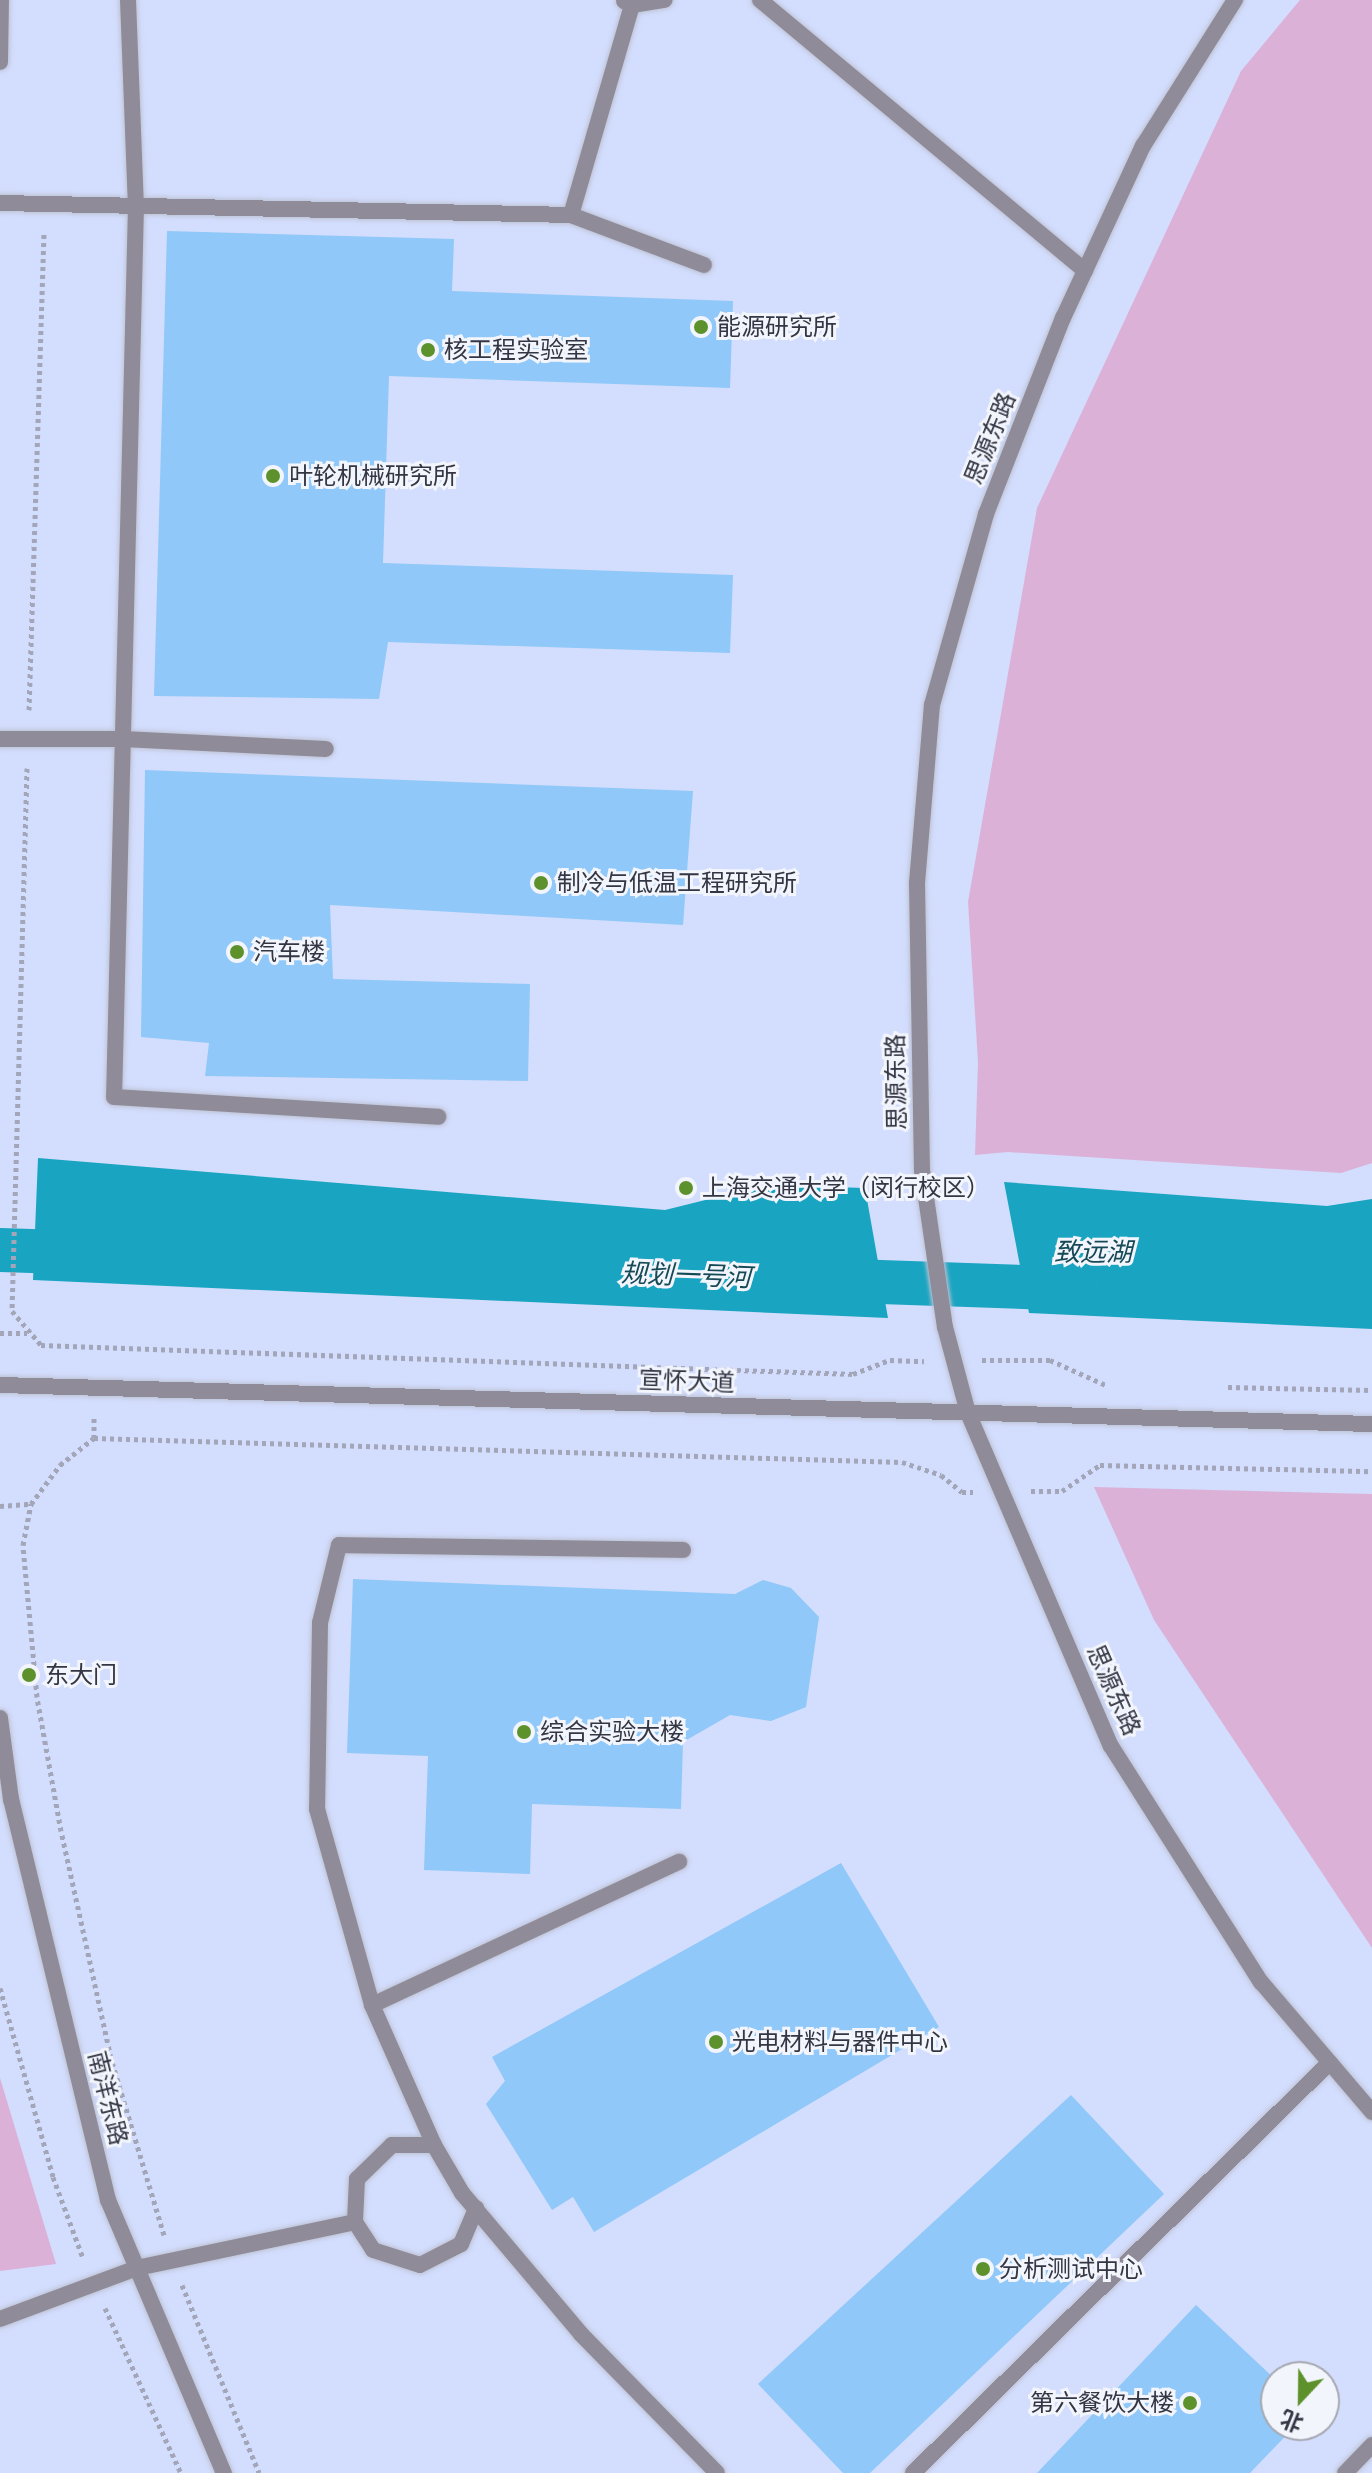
<!DOCTYPE html>
<meta charset="utf-8">
<style>
body{margin:0}
#map{position:relative;width:1372px;height:2473px;overflow:hidden;background:#e1e7fb;font-family:"PT Sans","Noto Sans SC",sans-serif}
div>[style]{position:absolute}
.built>*{inset:0;background:#d3ddfd}
.green>*{inset:0;background:#dcb1d8}
.water>*{inset:0;background:#19a4c1}
.canal>*{height:44px;margin:-22px;padding:0 22px;transform-origin:22px;border-radius:22px;background:#19a4c1}
.building>*{inset:0;background:#8fc8f9}
.path>*{height:5px;margin-top:-2.5px;transform-origin:0;background:repeating-linear-gradient(90deg,#a2a6b8 0 4px,transparent 0 8px)}
.roads{filter:drop-shadow(0 0 2px #bec4d6) drop-shadow(0 0 2px #bec4d6)}
.service>*{height:16px;margin:-8px;padding:0 8px;transform-origin:8px;border-radius:8px;background:#908b99}
.minor>*{height:16px;margin:-8px;padding:0 8px;transform-origin:8px;border-radius:8px;background:#908b99}
.dots>*{width:22px;height:22px;translate:-50% -50%;box-sizing:border-box;border:4px solid #f3f5fc;border-radius:50%}
span{translate:-50% -50%;white-space:nowrap;text-align:center;line-height:1.15;-webkit-text-stroke:6px #f3f5fc;paint-order:stroke}
.poi-label{font-size:24px;color:#333643}
.left{translate:0 -50%;text-align:left}
.right{translate:-100% -50%;text-align:right}
.street-label{font-size:24px;color:#333643}
.water-label{font-size:26px;color:#144955;font-style:italic}
.north{position:absolute;left:1260px;top:2361px;width:80px;height:80px;box-sizing:border-box;background:#f3f5fc;border:2px solid #a6a9b2;border-radius:50%;rotate:202deg;font-size:22px;font-weight:700;line-height:32px;text-align:center;color:#333643}
.north::after{content:'';display:block;margin:auto;width:28px;height:36px;background:#5d912b;clip-path:polygon(50% 0,100% 100%,50% 72%,0 100%)}
</style>
<div id="map">
<div class="built">
<i style="clip-path:polygon(evenodd,0 0,1372px 0,1372px 2473px,0 2473px,0 0,1276px 2377px,1324px 2377px,1324px 2425px,1276px 2425px,1276px 2377px)"></i>
</div>
<div class="green">
<i style="clip-path:polygon(1300px 0,1372px 0,1372px 1163px,1341px 1173px,1008px 1152px,975px 1155px,978px 1062px,968px 902px,1037px 508px,1241px 71px)"></i>
<i style="clip-path:polygon(1094px 1487px,1372px 1494px,1372px 1948px,1154px 1620px)"></i>
<i style="clip-path:polygon(0 2078px,56px 2264px,0 2271px)"></i>
</div>
<div class="water">
<i style="clip-path:polygon(38px 1158px,665px 1210px,766px 1185px,865px 1188px,888px 1318px,33px 1280px)"></i>
<i style="clip-path:polygon(1004px 1182px,1327px 1206px,1372px 1199px,1372px 1329px,1029px 1313px)"></i>
</div>
<div class="canal">
<i style="left:0;top:1250px;width:94px;rotate:1.8deg"></i>
<i style="left:823px;top:1280px;width:259px;rotate:2deg"></i>
</div>
<div class="building">
<i style="clip-path:polygon(167px 231px,454px 239px,452px 291px,733px 301px,730px 388px,389px 376px,383px 563px,733px 575px,730px 653px,388px 642px,379px 699px,154px 696px)"></i>
<i style="clip-path:polygon(145px 770px,693px 791px,683px 925px,330px 905px,333px 979px,530px 984px,528px 1081px,205px 1076px,209px 1043px,141px 1037px)"></i>
<i style="clip-path:polygon(353px 1579px,735px 1594px,763px 1580px,791px 1588px,819px 1617px,806px 1707px,771px 1721px,730px 1715px,683px 1742px,681px 1809px,532px 1804px,530px 1874px,424px 1870px,428px 1756px,347px 1753px)"></i>
<i style="clip-path:polygon(841px 1863px,939px 2027px,594px 2232px,573px 2197px,552px 2210px,486px 2104px,505px 2081px,492px 2057px)"></i>
<i style="clip-path:polygon(1071px 2095px,1164px 2194px,870px 2473px,843px 2473px,758px 2384px)"></i>
<i style="clip-path:polygon(1196px 2305px,1276px 2380px,1276px 2425px,1296px 2425px,1250px 2473px,1037px 2473px)"></i>
</div>
<div class="path">
<i style="left:29px;top:710px;width:478px;rotate:-88.2deg"></i>
<i style="left:27px;top:768px;width:543px;rotate:91.58deg"></i>
<i style="left:12px;top:1311px;width:45px;rotate:49.5deg"></i>
<i style="left:41px;top:1345px;width:813px;rotate:2.05deg"></i>
<i style="left:853px;top:1374px;width:40px;rotate:-21deg"></i>
<i style="left:890px;top:1360px;width:34px;rotate:2deg"></i>
<i style="left:0;top:1333px;width:27px"></i>
<i style="left:982px;top:1360px;width:68px"></i>
<i style="left:1050px;top:1360px;width:61px;rotate:24.1deg"></i>
<i style="left:1228px;top:1387px;width:144px;rotate:1.2deg"></i>
<i style="left:94px;top:1438px;width:23px;rotate:-90deg"></i>
<i style="left:1031px;top:1491px;width:31px"></i>
<i style="left:1062px;top:1491px;width:46px;rotate:-34.4deg"></i>
<i style="left:1100px;top:1465px;width:272px;rotate:1.3deg"></i>
<i style="left:0;top:1506px;width:31px;rotate:-4deg"></i>
<i style="left:0;top:1988px;width:196px;rotate:74.3deg"></i>
<i style="left:53px;top:2177px;width:86px;rotate:69.7deg"></i>
<i style="left:164px;top:2235px;width:185px;rotate:-106.7deg"></i>
<i style="left:111px;top:2058px;width:232px;rotate:-102.4deg"></i>
<i style="left:61px;top:1831px;width:136px;rotate:-100.2deg"></i>
<i style="left:37px;top:1697px;width:153px;rotate:-95.3deg"></i>
<i style="left:23px;top:1545px;width:42px;rotate:-79deg"></i>
<i style="left:31px;top:1504px;width:49px;rotate:-53.4deg"></i>
<i style="left:60px;top:1465px;width:43px;rotate:-38.5deg"></i>
<i style="left:94px;top:1438px;width:808px;rotate:1.7deg"></i>
<i style="left:902px;top:1462px;width:41px;rotate:18.4deg"></i>
<i style="left:941px;top:1475px;width:27px;rotate:39deg"></i>
<i style="left:962px;top:1492px;width:11px"></i>
<i style="left:182px;top:2285px;width:203px;rotate:67.7deg"></i>
<i style="left:105px;top:2308px;width:182px;rotate:65.3deg"></i>
</div>
<div class="roads">
<div class="service">
<i style="left:128px;top:0;width:206px;rotate:87.8deg"></i>
<i style="left:136px;top:206px;width:891px;rotate:91.41deg"></i>
<i style="left:114px;top:1097px;width:325px;rotate:3.5deg"></i>
<i style="left:760px;top:0;width:423px;rotate:39.8deg"></i>
<i style="left:624px;top:1px;width:9px;rotate:27deg"></i>
<i style="left:632px;top:5px;width:33px;rotate:-9deg"></i>
<i style="left:0;top:62px;width:62px;rotate:-89.1deg"></i>
<i style="left:0;top:203px;width:571px;rotate:1.2deg"></i>
<i style="left:571px;top:215px;width:142px;rotate:20.6deg"></i>
<i style="left:571px;top:215px;width:219px;rotate:-73.8deg"></i>
<i style="left:0;top:739px;width:123px"></i>
<i style="left:123px;top:739px;width:203px;rotate:2.8deg"></i>
<i style="left:922px;top:1170px;width:287px;rotate:-91deg"></i>
<i style="left:917px;top:883px;width:179px;rotate:-85.2deg"></i>
<i style="left:932px;top:705px;width:198px;rotate:-74.2deg"></i>
<i style="left:986px;top:514px;width:211px;rotate:-68.6deg"></i>
<i style="left:1063px;top:318px;width:190px;rotate:-65.1deg"></i>
<i style="left:1143px;top:146px;width:173px;rotate:-57.8deg"></i>
<i style="left:945px;top:1327px;width:89px;rotate:75deg"></i>
<i style="left:968px;top:1413px;width:362px;rotate:66.8deg"></i>
<i style="left:1111px;top:1746px;width:280px;rotate:57.6deg"></i>
<i style="left:1261px;top:1982px;width:171px;rotate:49.5deg"></i>
<i style="left:0;top:1385px;width:1373px;rotate:1.63deg"></i>
<i style="left:683px;top:1550px;width:344px;rotate:-179.2deg"></i>
<i style="left:339px;top:1545px;width:80px;rotate:103.7deg"></i>
<i style="left:320px;top:1623px;width:186px;rotate:90.9deg"></i>
<i style="left:317px;top:1809px;width:204px;rotate:74.3deg"></i>
<i style="left:372px;top:2005px;width:153px;rotate:66.1deg"></i>
<i style="left:434px;top:2145px;width:56px;rotate:59.7deg"></i>
<i style="left:462px;top:2193px;width:185px;rotate:49.8deg"></i>
<i style="left:581px;top:2334px;width:194px;rotate:45.6deg"></i>
<i style="left:0;top:1718px;width:82px;rotate:82.3deg"></i>
<i style="left:11px;top:1799px;width:413px;rotate:76.4deg"></i>
<i style="left:108px;top:2200px;width:297px;rotate:67deg"></i>
<i style="left:372px;top:2005px;width:339px;rotate:-25deg"></i>
<i style="left:434px;top:2145px;width:42px;rotate:180deg"></i>
<i style="left:392px;top:2145px;width:49px;rotate:135.8deg"></i>
<i style="left:357px;top:2179px;width:43px;rotate:92.7deg"></i>
<i style="left:355px;top:2222px;width:33px;rotate:57deg"></i>
<i style="left:373px;top:2250px;width:49px;rotate:17.7deg"></i>
<i style="left:420px;top:2265px;width:46px;rotate:-27.1deg"></i>
<i style="left:461px;top:2244px;width:39px;rotate:-67deg"></i>
<i style="left:0;top:2319px;width:146px;rotate:-20.4deg"></i>
<i style="left:137px;top:2268px;width:223px;rotate:-11.9deg"></i>
<i style="left:913px;top:2473px;width:585px;rotate:-44.58deg"></i>
<i style="left:1345px;top:2473px;width:39px;rotate:-46deg"></i>
</div>
<div class="minor">
<i style="left:922px;top:1170px;width:159px;rotate:81.7deg"></i>
</div>
</div>
<div class="dots">
<i style="left:701px;top:327px;background:#5d912b"></i>
<i style="left:428px;top:350px;background:#5d912b"></i>
<i style="left:273px;top:476px;background:#5d912b"></i>
<i style="left:541px;top:883px;background:#5d912b"></i>
<i style="left:237px;top:952px;background:#5d912b"></i>
<i style="left:686px;top:1188px;background:#5d912b"></i>
<i style="left:29px;top:1675px;background:#5d912b"></i>
<i style="left:524px;top:1732px;background:#5d912b"></i>
<i style="left:716px;top:2042px;background:#5d912b"></i>
<i style="left:983px;top:2269px;background:#5d912b"></i>
<i style="left:1190px;top:2403px;background:#5d912b"></i>
</div>
<div class="poi-label">
<span class="left" style="left:717px;top:327px">能源研究所</span>
<span class="left" style="left:444px;top:350px">核工程实验室</span>
<span class="left" style="left:289px;top:476px">叶轮机械研究所</span>
<span class="left" style="left:557px;top:883px">制冷与低温工程研究所</span>
<span class="left" style="left:253px;top:952px">汽车楼</span>
<span class="left" style="left:702px;top:1188px">上海交通大学（闵行校区）</span>
<span class="left" style="left:45px;top:1675px">东大门</span>
<span class="left" style="left:540px;top:1732px">综合实验大楼</span>
<span class="left" style="left:732px;top:2042px">光电材料与器件中心</span>
<span class="left" style="left:999px;top:2269px">分析测试中心</span>
<span class="right" style="left:1174px;top:2403px">第六餐饮大楼</span>
</div>
<div class="street-label">
<span style="left:990px;top:438px;rotate:-68deg">思源东路</span>
<span style="left:896px;top:1082px;rotate:-91deg">思源东路</span>
<span style="left:687px;top:1381px;rotate:2deg">宣怀大道</span>
<span style="left:1114px;top:1690px;rotate:66deg">思源东路</span>
<span style="left:108px;top:2098px;rotate:76deg">南洋东路</span>
</div>
<div class="water-label">
<span style="left:1093px;top:1252px">致远湖</span>
<span style="left:686px;top:1275px;rotate:2deg">规划一号河</span>
</div>
<div class="north">北</div>
</div>
